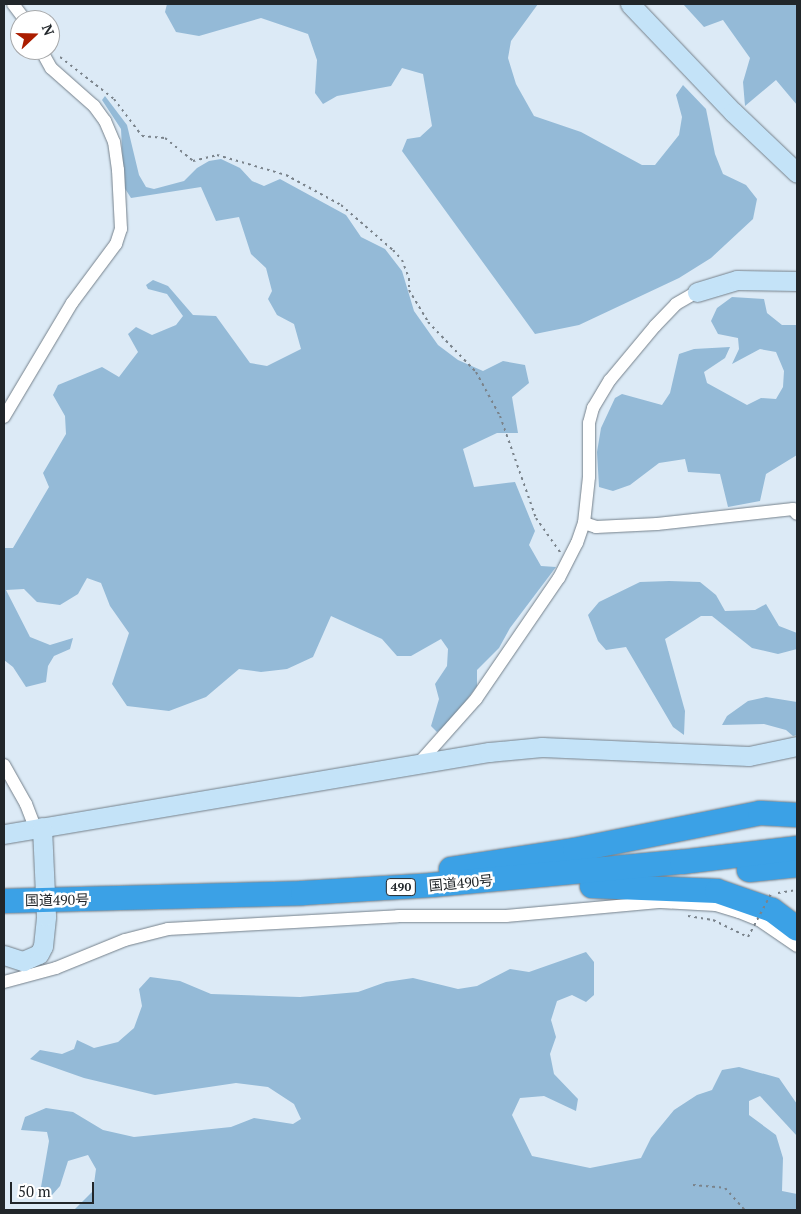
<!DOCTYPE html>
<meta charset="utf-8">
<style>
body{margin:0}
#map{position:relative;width:801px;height:1214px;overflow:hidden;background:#dceaf6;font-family:"PT Serif","Noto Sans JP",serif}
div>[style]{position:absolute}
.green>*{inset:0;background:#94bad7}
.path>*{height:2px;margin-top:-1px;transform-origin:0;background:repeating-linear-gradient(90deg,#7a838b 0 2.5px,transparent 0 6.5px)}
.roads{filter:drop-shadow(0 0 1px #75818b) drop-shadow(0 0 1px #75818b)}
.street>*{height:12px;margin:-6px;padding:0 6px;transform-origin:6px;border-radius:6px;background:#fff}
.secondary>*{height:19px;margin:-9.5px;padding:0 9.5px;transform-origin:9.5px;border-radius:9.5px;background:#c4e3f8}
.highway>*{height:24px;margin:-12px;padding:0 12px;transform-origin:12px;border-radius:12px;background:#3ba1e6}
.path-bridge>*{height:2px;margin-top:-1px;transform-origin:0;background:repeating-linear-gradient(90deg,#7a838b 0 2.5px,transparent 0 6.5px)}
span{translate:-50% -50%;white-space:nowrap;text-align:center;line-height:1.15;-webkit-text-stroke:5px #fff;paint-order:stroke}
.shield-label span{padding:1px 4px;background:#fff;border:1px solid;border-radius:4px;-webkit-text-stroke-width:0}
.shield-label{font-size:12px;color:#21262a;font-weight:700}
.street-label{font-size:14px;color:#21262a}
.frame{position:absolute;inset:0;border:5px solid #21262a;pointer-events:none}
.north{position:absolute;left:10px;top:10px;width:50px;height:50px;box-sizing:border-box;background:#fff;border:1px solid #a6a8aa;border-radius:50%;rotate:69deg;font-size:14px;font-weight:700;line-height:20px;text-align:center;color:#21262a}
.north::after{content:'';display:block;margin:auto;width:18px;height:22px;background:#ab1d00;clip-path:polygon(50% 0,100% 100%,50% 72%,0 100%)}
.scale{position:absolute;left:10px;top:1182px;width:84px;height:22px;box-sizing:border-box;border:2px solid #21262a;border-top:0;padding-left:6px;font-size:15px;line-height:18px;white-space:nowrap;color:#21262a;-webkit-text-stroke:4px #fff;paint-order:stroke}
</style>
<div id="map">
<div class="green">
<i style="clip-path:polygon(167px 4px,538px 4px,511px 41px,508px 58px,516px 84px,534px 116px,581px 132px,642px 165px,655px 165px,679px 135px,682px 117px,676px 95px,683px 85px,706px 109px,715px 154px,723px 174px,746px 185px,757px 199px,753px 219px,711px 258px,679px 278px,579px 325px,535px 334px,402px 151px,407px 139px,420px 137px,432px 126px,423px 74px,402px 68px,391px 86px,337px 96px,323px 104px,315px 93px,317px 60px,308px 34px,261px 18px,199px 36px,176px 32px,165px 12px)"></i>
<i style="clip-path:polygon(683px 4px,797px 4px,797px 105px,776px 80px,745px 106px,743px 82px,750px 58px,723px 20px,704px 27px)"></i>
<i style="clip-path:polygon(105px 96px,127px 125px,139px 175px,146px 187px,154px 189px,184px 181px,197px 168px,209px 161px,221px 159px,240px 168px,252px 181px,264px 186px,280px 179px,346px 215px,361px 237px,385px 249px,402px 271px,414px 311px,438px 345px,458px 360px,483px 371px,503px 361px,525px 365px,529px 383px,512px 397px,518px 433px,497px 433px,463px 449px,474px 487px,515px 482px,535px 531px,529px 545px,541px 566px,556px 567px,510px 628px,499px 648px,477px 670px,477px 686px,452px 720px,437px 732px,431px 726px,439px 699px,435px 684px,447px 666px,448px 649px,441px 639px,411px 656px,397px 656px,382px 639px,331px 616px,313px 657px,287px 669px,261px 672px,239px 669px,206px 697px,169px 711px,127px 706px,112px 684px,129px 633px,110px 606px,101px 583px,87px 578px,78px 594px,60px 605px,37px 602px,24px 589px,6px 590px,30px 637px,50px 645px,73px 638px,70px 649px,54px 656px,48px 666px,46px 682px,26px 687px,13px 667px,4px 660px,4px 548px,13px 548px,49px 487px,43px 473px,66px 434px,65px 416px,53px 395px,58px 385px,102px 367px,119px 377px,138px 352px,128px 334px,136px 327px,152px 335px,176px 325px,183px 316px,167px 294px,148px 289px,146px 285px,153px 280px,168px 286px,193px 315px,216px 316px,250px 363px,267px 366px,301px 349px,294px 324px,277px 315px,268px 299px,272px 291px,266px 268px,251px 254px,239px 217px,216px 221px,201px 187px,131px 198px,124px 187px,121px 129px,102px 100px)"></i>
<i style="clip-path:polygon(732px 297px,764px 299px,767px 313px,782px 325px,797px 325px,797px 455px,766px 474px,760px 501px,728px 507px,720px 474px,688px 472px,685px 459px,659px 463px,630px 485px,613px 491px,599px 487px,597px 452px,601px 428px,615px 398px,622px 394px,662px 405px,670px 393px,679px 354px,694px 349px,730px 347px,725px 358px,704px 372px,707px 383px,747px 405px,761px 398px,776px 399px,783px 387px,784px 371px,776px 352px,760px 349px,732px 364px,739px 349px,738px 338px,718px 334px,711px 321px,717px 308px)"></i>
<i style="clip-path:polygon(669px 581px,700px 582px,716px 595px,725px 611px,755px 610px,766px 604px,779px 626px,797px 633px,797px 649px,778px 654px,752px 648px,712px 616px,701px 616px,665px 639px,685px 711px,684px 735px,673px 727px,626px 647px,606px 650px,598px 641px,588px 615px,599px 602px,640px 582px)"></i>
<i style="clip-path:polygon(766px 697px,797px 702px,797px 735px,793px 736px,786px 730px,764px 724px,722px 725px,727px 716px,748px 701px)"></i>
<i style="clip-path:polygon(586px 952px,594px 962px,594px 995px,586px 1002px,572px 995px,557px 1001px,551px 1020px,556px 1037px,550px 1054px,554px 1074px,578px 1099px,576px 1111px,544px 1096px,520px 1098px,512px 1115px,532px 1156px,590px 1168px,641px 1158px,651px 1138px,674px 1110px,697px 1095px,712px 1090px,722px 1070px,739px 1067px,779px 1078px,797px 1104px,797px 1136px,760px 1096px,749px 1101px,749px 1115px,776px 1135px,783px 1158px,782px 1191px,797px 1194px,797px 1210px,74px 1210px,93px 1191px,96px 1169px,88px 1155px,68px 1161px,60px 1186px,52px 1195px,41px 1187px,49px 1141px,47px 1132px,21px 1130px,25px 1117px,46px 1108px,73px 1112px,103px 1130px,134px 1137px,231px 1127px,254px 1118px,293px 1124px,301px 1119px,294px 1104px,268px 1087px,236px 1083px,155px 1095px,84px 1078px,30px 1059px,40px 1050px,62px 1054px,74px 1049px,77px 1040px,94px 1048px,118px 1042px,134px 1028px,142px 1006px,139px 989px,150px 977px,180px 981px,211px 994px,300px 997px,358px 992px,386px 982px,413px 978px,458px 989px,477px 986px,510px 969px,529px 972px)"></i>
</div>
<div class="path">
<i style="left:60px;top:57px;width:68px;rotate:37.9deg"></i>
<i style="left:114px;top:99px;width:46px;rotate:52.9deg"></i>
<i style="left:142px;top:136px;width:23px;rotate:5deg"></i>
<i style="left:165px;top:138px;width:36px;rotate:39deg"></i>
<i style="left:193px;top:161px;width:25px;rotate:-14deg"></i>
<i style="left:217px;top:155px;width:72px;rotate:16.2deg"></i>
<i style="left:286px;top:175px;width:63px;rotate:28.6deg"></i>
<i style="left:341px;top:205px;width:69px;rotate:40.9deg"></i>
<i style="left:393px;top:250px;width:13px;rotate:48deg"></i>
<i style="left:402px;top:260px;width:19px;rotate:69deg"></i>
<i style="left:409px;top:278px;width:12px;rotate:90deg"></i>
<i style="left:409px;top:290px;width:37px;rotate:59deg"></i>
<i style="left:428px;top:322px;width:69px;rotate:46.2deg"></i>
<i style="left:476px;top:372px;width:50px;rotate:61.4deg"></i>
<i style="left:500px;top:416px;width:108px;rotate:70.6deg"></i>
<i style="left:536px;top:518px;width:42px;rotate:54.8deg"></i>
<i style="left:778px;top:893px;width:19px;rotate:-9deg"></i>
<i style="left:688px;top:916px;width:25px;rotate:9deg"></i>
<i style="left:693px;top:1185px;width:32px;rotate:5deg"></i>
<i style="left:725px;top:1188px;width:30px;rotate:48deg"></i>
</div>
<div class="roads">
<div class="street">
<i style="left:13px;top:4px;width:20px;rotate:53deg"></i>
<i style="left:4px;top:417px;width:133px;rotate:-59.2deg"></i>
<i style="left:72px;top:303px;width:74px;rotate:-53.3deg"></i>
<i style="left:116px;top:244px;width:16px;rotate:-72deg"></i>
<i style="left:121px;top:229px;width:59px;rotate:-92.9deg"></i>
<i style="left:118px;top:170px;width:28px;rotate:-98deg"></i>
<i style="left:114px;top:142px;width:23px;rotate:-113deg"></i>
<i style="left:105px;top:121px;width:19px;rotate:-126deg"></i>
<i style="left:94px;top:106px;width:57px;rotate:-138.5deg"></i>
<i style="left:51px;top:68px;width:21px;rotate:-119deg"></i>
<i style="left:584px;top:523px;width:13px;rotate:18deg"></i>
<i style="left:596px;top:527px;width:61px;rotate:-2.8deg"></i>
<i style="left:657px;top:524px;width:137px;rotate:-6.3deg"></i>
<i style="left:793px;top:509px;width:6px;rotate:51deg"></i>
<i style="left:419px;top:763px;width:86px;rotate:-48.3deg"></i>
<i style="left:476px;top:699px;width:147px;rotate:-55.6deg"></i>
<i style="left:559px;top:578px;width:39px;rotate:-63deg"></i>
<i style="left:577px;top:543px;width:21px;rotate:-71deg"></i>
<i style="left:584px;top:523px;width:46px;rotate:-83.8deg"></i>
<i style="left:589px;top:477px;width:54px;rotate:-90deg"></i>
<i style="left:589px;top:423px;width:16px;rotate:-75deg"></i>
<i style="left:593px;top:408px;width:33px;rotate:-59deg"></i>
<i style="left:610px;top:380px;width:70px;rotate:-50.2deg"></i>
<i style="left:655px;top:326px;width:30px;rotate:-46deg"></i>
<i style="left:676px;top:304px;width:24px;rotate:-30deg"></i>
<i style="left:4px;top:765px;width:45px;rotate:60.6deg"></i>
<i style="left:26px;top:804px;width:26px;rotate:69deg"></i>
<i style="left:4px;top:982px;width:54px;rotate:-15.1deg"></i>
<i style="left:56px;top:968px;width:74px;rotate:-22.1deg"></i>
<i style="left:125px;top:940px;width:44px;rotate:-14.3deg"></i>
<i style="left:168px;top:929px;width:230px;rotate:-3.2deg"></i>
<i style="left:398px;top:916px;width:108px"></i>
<i style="left:506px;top:916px;width:156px;rotate:-5.2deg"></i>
<i style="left:661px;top:902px;width:55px;rotate:3.1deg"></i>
<i style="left:716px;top:905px;width:24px;rotate:17deg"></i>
<i style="left:739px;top:912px;width:22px;rotate:22deg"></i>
<i style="left:759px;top:920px;width:46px;rotate:34.4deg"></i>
</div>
<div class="secondary">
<i style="left:630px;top:4px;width:149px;rotate:46.4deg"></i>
<i style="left:733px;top:112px;width:88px;rotate:43.6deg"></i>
<i style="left:697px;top:292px;width:42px;rotate:-16.7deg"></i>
<i style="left:737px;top:280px;width:60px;rotate:1deg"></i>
<i style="left:4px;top:834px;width:492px;rotate:-9.6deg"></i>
<i style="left:489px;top:752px;width:53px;rotate:-5.4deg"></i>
<i style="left:542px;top:747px;width:207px;rotate:2.5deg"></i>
<i style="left:749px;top:756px;width:49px;rotate:-11.8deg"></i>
<i style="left:4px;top:955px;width:20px;rotate:18deg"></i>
<i style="left:23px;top:961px;width:17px;rotate:-24deg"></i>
<i style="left:39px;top:954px;width:9px;rotate:-63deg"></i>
<i style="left:43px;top:946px;width:30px;rotate:-84deg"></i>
<i style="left:46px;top:916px;width:89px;rotate:-92.6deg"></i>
</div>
<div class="highway">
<i style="left:451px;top:869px;width:125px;rotate:-8.7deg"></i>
<i style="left:575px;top:850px;width:189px;rotate:-11.3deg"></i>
<i style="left:760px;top:813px;width:37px;rotate:3deg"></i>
<i style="left:749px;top:870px;width:48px;rotate:-5.9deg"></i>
<i style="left:592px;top:886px;width:125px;rotate:2.3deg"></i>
<i style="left:717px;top:891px;width:58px;rotate:19.1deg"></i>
<i style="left:772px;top:910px;width:31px;rotate:37deg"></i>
<i style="left:4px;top:901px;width:299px;rotate:-1.5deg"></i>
<i style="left:303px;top:893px;width:129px;rotate:-3.5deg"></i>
<i style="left:432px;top:885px;width:251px;rotate:-5.3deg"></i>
<i style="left:682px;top:862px;width:116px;rotate:-6.9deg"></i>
</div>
</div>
<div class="path-bridge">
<i style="left:713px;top:920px;width:39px;rotate:26deg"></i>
<i style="left:748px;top:937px;width:49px;rotate:-61.9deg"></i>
</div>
<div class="shield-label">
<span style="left:401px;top:887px">490</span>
</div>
<div class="street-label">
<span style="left:461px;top:883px;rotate:-5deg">国道490号</span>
<span style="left:57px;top:900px;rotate:-1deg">国道490号</span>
</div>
<div class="frame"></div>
<div class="north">N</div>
<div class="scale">50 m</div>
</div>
